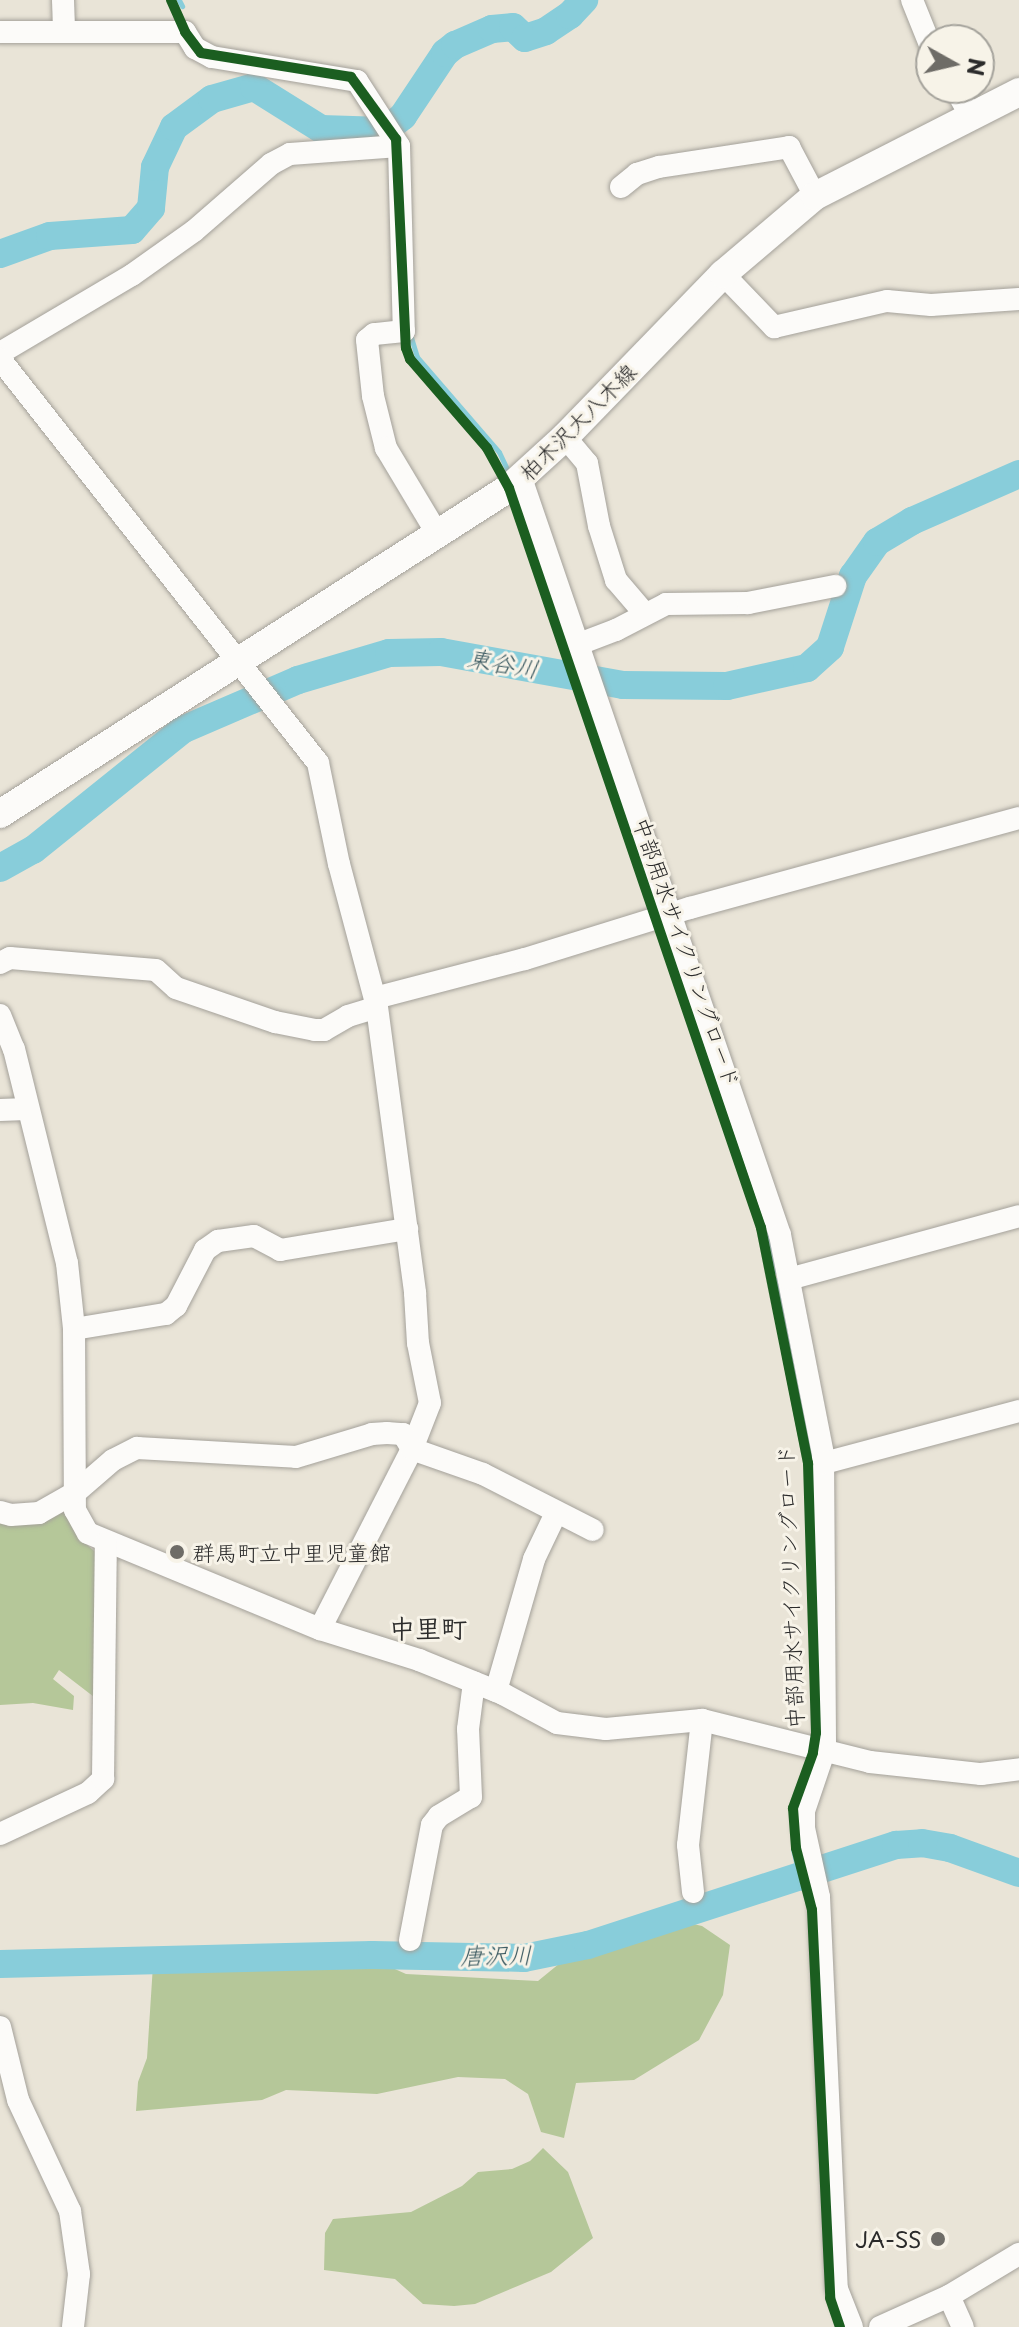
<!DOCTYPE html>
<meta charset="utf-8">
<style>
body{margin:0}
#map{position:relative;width:1019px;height:2327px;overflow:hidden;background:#e9e4d7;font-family:"Playpen Sans","Klee One",sans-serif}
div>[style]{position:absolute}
.forest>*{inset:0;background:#b5c799}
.stream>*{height:5px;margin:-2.5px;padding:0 2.5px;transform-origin:2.5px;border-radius:2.5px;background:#88cdda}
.river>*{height:28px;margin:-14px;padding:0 14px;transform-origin:14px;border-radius:14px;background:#88cdda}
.roads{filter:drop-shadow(0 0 2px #a4a19a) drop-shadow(0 0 2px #a4a19a)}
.minor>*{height:22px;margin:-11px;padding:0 11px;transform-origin:11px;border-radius:11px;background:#fcfbf9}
.major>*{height:28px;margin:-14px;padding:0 14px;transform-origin:14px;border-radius:14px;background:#fcfbf9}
.cycleway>*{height:10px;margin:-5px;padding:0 5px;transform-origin:5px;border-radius:5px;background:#1b5e20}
.dots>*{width:22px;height:22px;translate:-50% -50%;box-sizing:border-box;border:4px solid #f7f3e8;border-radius:50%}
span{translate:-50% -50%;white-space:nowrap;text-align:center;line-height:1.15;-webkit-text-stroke:6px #f7f3e8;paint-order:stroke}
.street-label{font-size:22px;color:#2b2b2b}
.poi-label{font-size:22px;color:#2b2b2b}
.left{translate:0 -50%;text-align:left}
.right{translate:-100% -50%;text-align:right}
.water-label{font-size:24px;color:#3a5960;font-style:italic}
.quarter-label{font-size:26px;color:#2b2b2b;font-weight:700}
.north{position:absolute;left:915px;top:24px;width:80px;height:80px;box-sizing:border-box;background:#f7f3e8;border:2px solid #a5a39c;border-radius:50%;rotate:98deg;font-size:22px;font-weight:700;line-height:32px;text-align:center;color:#2b2b2b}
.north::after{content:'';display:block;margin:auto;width:28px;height:36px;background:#6e6c67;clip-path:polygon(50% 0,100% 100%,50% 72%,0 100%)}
</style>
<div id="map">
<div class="forest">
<i style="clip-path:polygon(66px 1504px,76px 1535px,101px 1557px,98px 1700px,59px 1670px,53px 1679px,74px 1696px,73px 1710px,33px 1703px,0 1705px,0 1519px)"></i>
<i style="clip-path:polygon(667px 1918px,702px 1926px,730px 1945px,723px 1995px,699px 2040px,634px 2080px,576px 2083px,564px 2138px,541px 2132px,528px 2094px,505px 2079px,458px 2077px,377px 2094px,286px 2090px,262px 2100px,136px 2111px,138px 2082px,147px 2058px,153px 1965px,359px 1953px,406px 1974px,538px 1981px,587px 1941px)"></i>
<i style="clip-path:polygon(543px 2148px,568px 2172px,593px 2238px,551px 2272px,475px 2304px,454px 2306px,423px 2304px,395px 2279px,324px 2270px,325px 2233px,333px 2219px,411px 2212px,462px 2186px,478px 2172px,512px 2169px,530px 2161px)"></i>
</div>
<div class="stream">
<i style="left:179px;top:0;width:7px;rotate:63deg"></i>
<i style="left:410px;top:334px;width:24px;rotate:73deg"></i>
<i style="left:417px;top:357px;width:125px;rotate:49.2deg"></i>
<i style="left:499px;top:452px;width:23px;rotate:65deg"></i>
<i style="left:768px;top:1233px;width:39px;rotate:78deg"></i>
<i style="left:777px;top:1280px;width:187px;rotate:78.9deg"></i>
<i style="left:793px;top:1849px;width:40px;rotate:77deg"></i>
</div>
<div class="river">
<i style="left:0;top:254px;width:53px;rotate:-19.8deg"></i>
<i style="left:50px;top:236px;width:82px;rotate:-4.2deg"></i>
<i style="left:132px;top:230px;width:29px;rotate:-49deg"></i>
<i style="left:151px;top:208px;width:41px;rotate:-84.4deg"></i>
<i style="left:155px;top:167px;width:44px;rotate:-64.6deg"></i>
<i style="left:174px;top:127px;width:47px;rotate:-36.4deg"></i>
<i style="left:212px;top:99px;width:44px;rotate:-15.9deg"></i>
<i style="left:254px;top:87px;width:79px;rotate:32.1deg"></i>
<i style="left:321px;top:129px;width:63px;rotate:1.8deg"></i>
<i style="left:384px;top:131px;width:24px;rotate:-38deg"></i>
<i style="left:403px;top:116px;width:76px;rotate:-56.3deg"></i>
<i style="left:445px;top:53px;width:13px;rotate:-39deg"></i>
<i style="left:455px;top:45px;width:40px;rotate:-23.4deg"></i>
<i style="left:492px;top:29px;width:21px;rotate:-5deg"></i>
<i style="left:513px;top:27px;width:16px;rotate:43deg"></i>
<i style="left:525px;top:38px;width:22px;rotate:-18deg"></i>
<i style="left:546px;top:31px;width:29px;rotate:-34deg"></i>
<i style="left:570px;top:15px;width:21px;rotate:-47deg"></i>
<i style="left:0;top:868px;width:38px;rotate:-29deg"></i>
<i style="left:33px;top:850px;width:191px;rotate:-38.8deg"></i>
<i style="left:182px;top:730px;width:126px;rotate:-23.3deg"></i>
<i style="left:298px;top:680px;width:95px;rotate:-16.5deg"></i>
<i style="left:389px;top:653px;width:52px;rotate:-1.1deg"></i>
<i style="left:441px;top:652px;width:185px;rotate:10.3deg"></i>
<i style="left:623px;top:685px;width:104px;rotate:0.6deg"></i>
<i style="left:727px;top:686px;width:82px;rotate:-12.7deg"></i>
<i style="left:807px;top:668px;width:31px;rotate:-42deg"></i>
<i style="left:830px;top:647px;width:75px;rotate:-72.1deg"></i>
<i style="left:853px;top:576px;width:42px;rotate:-54.8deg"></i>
<i style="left:877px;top:542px;width:41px;rotate:-31deg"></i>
<i style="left:912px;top:521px;width:117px;rotate:-23.7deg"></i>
<i style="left:0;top:1964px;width:372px;rotate:-1.4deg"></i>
<i style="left:372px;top:1955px;width:152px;rotate:1.1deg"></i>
<i style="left:524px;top:1958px;width:65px;rotate:-11.5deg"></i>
<i style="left:588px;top:1945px;width:324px;rotate:-18deg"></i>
<i style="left:896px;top:1845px;width:26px;rotate:-4deg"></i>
<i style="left:922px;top:1843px;width:28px;rotate:10deg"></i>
<i style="left:950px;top:1848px;width:73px;rotate:19.9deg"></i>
</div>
<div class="roads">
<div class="minor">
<i style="left:63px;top:0;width:31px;rotate:88deg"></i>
<i style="left:912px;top:0;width:51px;rotate:68deg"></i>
<i style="left:0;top:32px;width:185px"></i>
<i style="left:185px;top:32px;width:19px;rotate:58deg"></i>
<i style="left:195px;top:48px;width:19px;rotate:28deg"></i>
<i style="left:212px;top:57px;width:147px;rotate:9.4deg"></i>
<i style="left:357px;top:81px;width:77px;rotate:57.1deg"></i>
<i style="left:399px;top:146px;width:185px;rotate:88.5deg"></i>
<i style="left:404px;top:331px;width:30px;rotate:174deg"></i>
<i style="left:374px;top:334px;width:9px;rotate:139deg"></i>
<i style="left:367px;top:340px;width:56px;rotate:83.9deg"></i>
<i style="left:373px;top:396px;width:54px;rotate:76deg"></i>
<i style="left:386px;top:448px;width:101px;rotate:59.1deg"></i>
<i style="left:955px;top:88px;width:31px;rotate:61deg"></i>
<i style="left:621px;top:187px;width:21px;rotate:-39deg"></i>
<i style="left:637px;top:174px;width:23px;rotate:-18deg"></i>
<i style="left:659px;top:167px;width:132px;rotate:-8.7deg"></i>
<i style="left:789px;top:147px;width:55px;rotate:62deg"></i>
<i style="left:723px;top:274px;width:74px;rotate:46.1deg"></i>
<i style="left:774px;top:327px;width:116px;rotate:-13deg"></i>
<i style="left:887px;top:301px;width:44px;rotate:5.2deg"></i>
<i style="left:931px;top:305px;width:88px;rotate:-3.9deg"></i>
<i style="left:0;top:353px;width:153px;rotate:-30.6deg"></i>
<i style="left:132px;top:275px;width:76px;rotate:-35.4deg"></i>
<i style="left:194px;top:231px;width:102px;rotate:-41deg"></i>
<i style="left:271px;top:164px;width:21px;rotate:-28deg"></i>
<i style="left:290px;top:154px;width:109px;rotate:-4.2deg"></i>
<i style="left:0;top:359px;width:514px;rotate:51.79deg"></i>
<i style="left:318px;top:763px;width:103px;rotate:78.3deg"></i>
<i style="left:339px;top:864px;width:148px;rotate:75.1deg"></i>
<i style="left:377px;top:1007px;width:289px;rotate:82.4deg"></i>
<i style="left:415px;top:1293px;width:50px;rotate:86.6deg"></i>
<i style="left:418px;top:1343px;width:61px;rotate:78.7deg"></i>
<i style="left:430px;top:1403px;width:49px;rotate:111.4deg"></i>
<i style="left:412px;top:1449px;width:202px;rotate:117.1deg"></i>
<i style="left:565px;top:437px;width:34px;rotate:50deg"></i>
<i style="left:587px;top:463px;width:64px;rotate:79.2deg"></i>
<i style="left:599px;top:526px;width:57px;rotate:72.5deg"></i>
<i style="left:616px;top:580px;width:45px;rotate:49.5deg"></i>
<i style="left:521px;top:478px;width:800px;rotate:71.11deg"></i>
<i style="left:780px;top:1235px;width:224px;rotate:78.9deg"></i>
<i style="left:823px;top:1455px;width:294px;rotate:89.6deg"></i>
<i style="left:825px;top:1749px;width:65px;rotate:108.7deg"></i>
<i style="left:804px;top:1811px;width:17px;rotate:90deg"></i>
<i style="left:804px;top:1828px;width:71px;rotate:77.7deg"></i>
<i style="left:819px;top:1897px;width:392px;rotate:87.4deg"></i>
<i style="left:837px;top:2289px;width:41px;rotate:68.5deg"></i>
<i style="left:579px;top:644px;width:40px;rotate:-21deg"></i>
<i style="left:616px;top:630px;width:56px;rotate:-27.5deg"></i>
<i style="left:666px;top:604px;width:82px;rotate:-0.7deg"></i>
<i style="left:748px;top:603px;width:89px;rotate:-11.1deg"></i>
<i style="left:0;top:963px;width:11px;rotate:-27deg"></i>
<i style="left:10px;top:958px;width:146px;rotate:4.7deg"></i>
<i style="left:156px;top:970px;width:27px;rotate:42deg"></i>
<i style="left:176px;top:988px;width:105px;rotate:19deg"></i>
<i style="left:275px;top:1022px;width:41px;rotate:11.3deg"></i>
<i style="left:315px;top:1030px;width:9px"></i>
<i style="left:324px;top:1030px;width:28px;rotate:-30deg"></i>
<i style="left:348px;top:1016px;width:30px;rotate:-17deg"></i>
<i style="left:375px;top:998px;width:155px;rotate:-14.6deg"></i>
<i style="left:525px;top:959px;width:173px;rotate:-17.2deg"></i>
<i style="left:690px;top:908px;width:341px;rotate:-15.3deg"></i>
<i style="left:0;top:1015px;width:37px;rotate:68deg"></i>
<i style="left:14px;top:1049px;width:220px;rotate:76.1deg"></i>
<i style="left:67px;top:1263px;width:66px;rotate:83.9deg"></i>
<i style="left:74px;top:1329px;width:181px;rotate:89.7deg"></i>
<i style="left:75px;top:1510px;width:26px;rotate:61deg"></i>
<i style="left:88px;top:1533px;width:251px;rotate:22.5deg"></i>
<i style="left:320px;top:1629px;width:104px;rotate:17.4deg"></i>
<i style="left:419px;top:1660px;width:91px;rotate:22deg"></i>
<i style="left:503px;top:1694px;width:61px;rotate:28.2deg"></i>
<i style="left:557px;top:1723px;width:49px;rotate:7deg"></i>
<i style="left:606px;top:1729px;width:96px;rotate:-5.4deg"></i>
<i style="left:702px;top:1720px;width:173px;rotate:14deg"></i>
<i style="left:870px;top:1762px;width:112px;rotate:6.2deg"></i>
<i style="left:981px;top:1774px;width:38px;rotate:-7deg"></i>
<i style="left:0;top:1110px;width:27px;rotate:-2deg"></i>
<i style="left:789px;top:1279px;width:238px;rotate:-15.3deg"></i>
<i style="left:74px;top:1329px;width:93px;rotate:-9.3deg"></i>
<i style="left:166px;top:1314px;width:13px;rotate:-39deg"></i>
<i style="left:176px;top:1306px;width:63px;rotate:-62.6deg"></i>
<i style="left:205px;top:1250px;width:16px;rotate:-35deg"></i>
<i style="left:218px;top:1241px;width:36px;rotate:-8deg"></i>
<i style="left:254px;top:1236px;width:30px;rotate:28deg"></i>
<i style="left:280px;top:1250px;width:129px;rotate:-9.4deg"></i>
<i style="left:824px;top:1463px;width:202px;rotate:-14.9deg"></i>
<i style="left:0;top:1512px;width:11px;rotate:15deg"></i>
<i style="left:11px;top:1515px;width:28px;rotate:-4deg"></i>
<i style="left:39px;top:1513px;width:43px;rotate:-29.6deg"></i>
<i style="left:76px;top:1492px;width:49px;rotate:-40.9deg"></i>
<i style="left:113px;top:1460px;width:27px;rotate:-27deg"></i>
<i style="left:137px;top:1448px;width:159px;rotate:3.2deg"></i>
<i style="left:296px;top:1457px;width:79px;rotate:-16.8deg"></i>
<i style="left:372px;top:1434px;width:15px;rotate:-4deg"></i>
<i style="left:387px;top:1433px;width:16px;rotate:4deg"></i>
<i style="left:403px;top:1434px;width:17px;rotate:59deg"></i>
<i style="left:412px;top:1449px;width:75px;rotate:19.4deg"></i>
<i style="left:483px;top:1474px;width:123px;rotate:27deg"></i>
<i style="left:496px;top:1691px;width:137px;rotate:-73.9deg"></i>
<i style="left:534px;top:1559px;width:51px;rotate:-64.4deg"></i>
<i style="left:0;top:1834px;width:97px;rotate:-25deg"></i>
<i style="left:88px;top:1793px;width:21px;rotate:-43deg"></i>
<i style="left:103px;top:1779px;width:236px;rotate:-89.3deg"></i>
<i style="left:693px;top:1892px;width:47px;rotate:-96.1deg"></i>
<i style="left:688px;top:1845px;width:126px;rotate:-83.6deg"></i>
<i style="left:410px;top:1940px;width:117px;rotate:-79.2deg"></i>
<i style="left:432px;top:1825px;width:11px;rotate:-52deg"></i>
<i style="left:439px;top:1816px;width:37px;rotate:-31deg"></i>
<i style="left:471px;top:1797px;width:68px;rotate:-92.5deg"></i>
<i style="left:468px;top:1729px;width:47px;rotate:-82.7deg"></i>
<i style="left:0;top:2027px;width:75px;rotate:76.1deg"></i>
<i style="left:18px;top:2100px;width:123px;rotate:64.9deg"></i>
<i style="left:70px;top:2211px;width:64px;rotate:81.9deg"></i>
<i style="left:79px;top:2274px;width:53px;rotate:96.5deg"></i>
<i style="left:949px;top:2296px;width:34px;rotate:66deg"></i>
<i style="left:880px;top:2327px;width:76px;rotate:-24.2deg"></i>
<i style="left:949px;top:2296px;width:82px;rotate:-31deg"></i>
</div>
<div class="major">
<i style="left:0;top:814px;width:604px;rotate:-32.64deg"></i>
<i style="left:509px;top:488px;width:76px;rotate:-42.3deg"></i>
<i style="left:565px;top:437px;width:227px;rotate:-45.9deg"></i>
<i style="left:723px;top:274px;width:121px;rotate:-40.3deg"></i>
<i style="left:815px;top:196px;width:229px;rotate:-27deg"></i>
</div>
</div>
<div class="cycleway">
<i style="left:171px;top:0;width:35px;rotate:66deg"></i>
<i style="left:185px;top:32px;width:26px;rotate:53deg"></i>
<i style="left:201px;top:53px;width:152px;rotate:9.1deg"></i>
<i style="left:351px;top:77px;width:77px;rotate:54deg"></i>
<i style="left:396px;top:139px;width:209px;rotate:87.3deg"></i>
<i style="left:406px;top:348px;width:12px;rotate:70deg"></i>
<i style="left:410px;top:359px;width:118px;rotate:49.1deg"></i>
<i style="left:487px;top:448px;width:46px;rotate:61.2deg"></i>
<i style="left:509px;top:488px;width:782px;rotate:71.19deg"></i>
<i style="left:761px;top:1228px;width:240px;rotate:78.7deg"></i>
<i style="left:808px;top:1463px;width:270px;rotate:88.3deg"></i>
<i style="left:816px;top:1733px;width:20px;rotate:99deg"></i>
<i style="left:813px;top:1753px;width:59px;rotate:110deg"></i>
<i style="left:793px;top:1808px;width:40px;rotate:85.7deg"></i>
<i style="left:796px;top:1848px;width:64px;rotate:75.5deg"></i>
<i style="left:812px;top:1910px;width:388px;rotate:87.3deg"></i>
<i style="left:830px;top:2298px;width:31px;rotate:71deg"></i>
</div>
<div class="dots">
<i style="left:177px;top:1552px;background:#6e6c67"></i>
<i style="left:938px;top:2239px;background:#6e6c67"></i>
</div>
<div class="street-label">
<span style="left:577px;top:421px;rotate:-45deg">柏木沢大八木線</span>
<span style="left:688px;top:952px;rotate:71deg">中部用水サイクリングロード</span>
<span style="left:789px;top:1587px;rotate:-92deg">中部用水サイクリングロード</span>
</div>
<div class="poi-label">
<span class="left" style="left:193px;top:1552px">群馬町立中里児童館</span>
<span class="right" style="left:922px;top:2239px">JA-SS</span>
</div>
<div class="water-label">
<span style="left:503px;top:663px;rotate:10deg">東谷川</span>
<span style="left:496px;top:1955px;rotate:-1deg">唐沢川</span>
</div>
<div class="quarter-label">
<span style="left:428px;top:1628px">中里町</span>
</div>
<div class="north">N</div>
</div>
